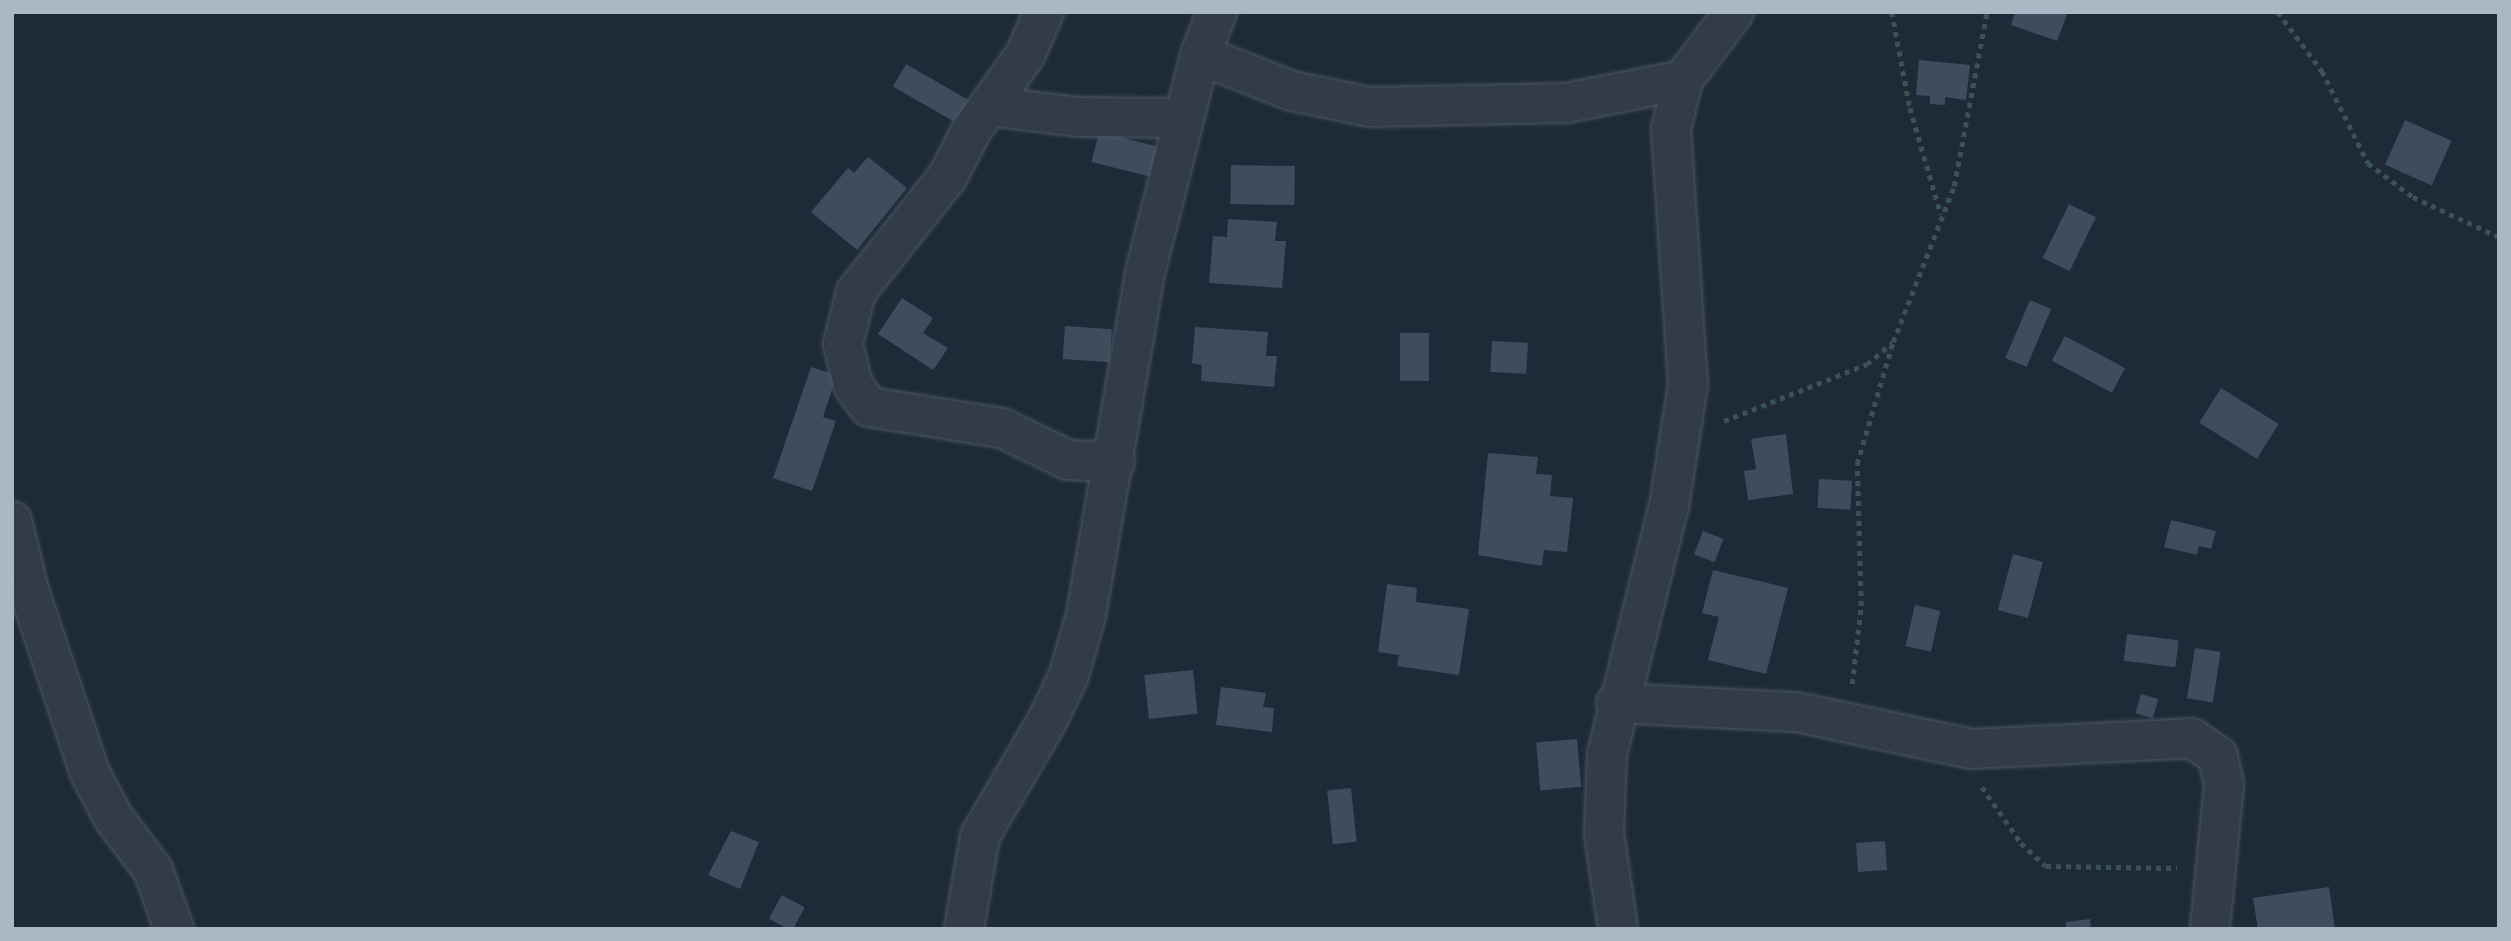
<!DOCTYPE html>
<style>
body{margin:0}
#map{position:relative;width:2511px;height:941px;overflow:hidden;background:#1e2a37;font-family:Poppins,sans-serif}
div>[style]{position:absolute}
.building>*{inset:0;background:#3e4d5d;transform-origin:0 0}
.path>*{height:4.5px;margin-top:-2.25px;transform-origin:0;background:repeating-linear-gradient(90deg,#3a5353 0 5px,transparent 0 10px)}
.roads{filter:drop-shadow(0 0 2px #4c5763) drop-shadow(0 0 2px #4c5763)}
.street>*{height:38px;margin:-19px;padding:0 19px;transform-origin:19px;border-radius:19px;background:#313c48}
span{translate:-50% -50%;white-space:nowrap;text-align:center;line-height:1.15;-webkit-text-stroke:6px #17212c;paint-order:stroke}
.frame{position:absolute;inset:0;border:14px solid #abb7c5;pointer-events:none}
</style>
<div id="map">
<div class="building">
<i style="clip-path:polygon(2015px 12px,2068px 12px,2057px 41px,2011px 25px)"></i>
<i style="clip-path:polygon(1919px 60px,1970px 65px,1966px 100px,1945px 97px,1945px 105px,1930px 104px,1930px 96px,1916px 95px)"></i>
<i style="left:906px;top:64px;width:72px;height:26px;rotate:30deg"></i>
<i style="left:2405px;top:120px;width:51px;height:49px;rotate:24deg"></i>
<i style="left:1099px;top:132px;width:60px;height:31px;rotate:14deg"></i>
<i style="clip-path:polygon(868px 157px,907px 188px,857px 250px,811px 212px,848px 168px,854px 173px)"></i>
<i style="left:1231px;top:165px;width:64px;height:39px;rotate:1deg"></i>
<i style="left:2069px;top:204px;width:30px;height:60px;rotate:26deg"></i>
<i style="clip-path:polygon(1228px 219px,1277px 222px,1275px 241px,1286px 241px,1282px 288px,1209px 283px,1213px 236px,1227px 237px)"></i>
<i style="clip-path:polygon(902px 298px,933px 318px,923px 333px,948px 348px,933px 370px,878px 334px)"></i>
<i style="left:2030px;top:300px;width:23px;height:63px;rotate:23deg"></i>
<i style="left:1065px;top:326px;width:47px;height:33px;rotate:4deg"></i>
<i style="clip-path:polygon(1195px 327px,1268px 332px,1266px 356px,1277px 356px,1274px 387px,1201px 381px,1202px 365px,1192px 363px)"></i>
<i style="left:1400px;top:333px;width:29px;height:48px"></i>
<i style="left:2065px;top:336px;width:68px;height:28px;rotate:28deg"></i>
<i style="left:1492px;top:341px;width:36px;height:31px;rotate:3deg"></i>
<i style="clip-path:polygon(811px 367px,837px 375px,823px 417px,836px 421px,812px 491px,773px 478px)"></i>
<i style="left:2221px;top:388px;width:68px;height:41px;rotate:32deg"></i>
<i style="clip-path:polygon(1786px 434px,1793px 494px,1748px 500px,1744px 471px,1756px 469px,1751px 439px)"></i>
<i style="clip-path:polygon(1488px 453px,1538px 457px,1536px 474px,1552px 475px,1550px 496px,1573px 498px,1567px 552px,1544px 550px,1542px 566px,1478px 555px)"></i>
<i style="left:1819px;top:479px;width:33px;height:29px;rotate:3deg"></i>
<i style="clip-path:polygon(2171px 520px,2216px 531px,2211px 549px,2199px 546px,2197px 555px,2164px 547px)"></i>
<i style="left:1703px;top:531px;width:22px;height:25px;rotate:21deg"></i>
<i style="left:2013px;top:554px;width:31px;height:58px;rotate:15deg"></i>
<i style="clip-path:polygon(1713px 570px,1788px 588px,1766px 674px,1708px 660px,1719px 617px,1702px 613px)"></i>
<i style="clip-path:polygon(1387px 584px,1417px 588px,1416px 602px,1469px 609px,1459px 675px,1397px 666px,1399px 655px,1378px 652px)"></i>
<i style="left:1915px;top:605px;width:26px;height:42px;rotate:13deg"></i>
<i style="left:2127px;top:634px;width:52px;height:27px;rotate:7deg"></i>
<i style="left:2195px;top:648px;width:26px;height:51px;rotate:9deg"></i>
<i style="left:1193px;top:670px;width:44px;height:49px;rotate:84deg"></i>
<i style="clip-path:polygon(1221px 687px,1266px 693px,1263px 707px,1274px 708px,1272px 732px,1216px 725px)"></i>
<i style="left:2141px;top:694px;width:18px;height:20px;rotate:16deg"></i>
<i style="left:1577px;top:739px;width:48px;height:41px;rotate:85deg"></i>
<i style="left:1351px;top:788px;width:54px;height:24px;rotate:84deg"></i>
<i style="clip-path:polygon(731px 831px,759px 842px,740px 889px,708px 875px)"></i>
<i style="left:1885px;top:841px;width:29px;height:29px;rotate:86deg"></i>
<i style="clip-path:polygon(2329px 887px,2335px 929px,2258px 929px,2253px 898px)"></i>
<i style="left:782px;top:895px;width:26px;height:27px;rotate:29deg"></i>
<i style="clip-path:polygon(2090px 919px,2091px 929px,2066px 929px,2066px 922px)"></i>
</div>
<div class="path">
<i style="left:1892px;top:12px;width:98px;rotate:79.4deg"></i>
<i style="left:1910px;top:108px;width:111px;rotate:73.8deg"></i>
<i style="left:2278px;top:12px;width:74px;rotate:53.3deg"></i>
<i style="left:2322px;top:71px;width:103px;rotate:63.4deg"></i>
<i style="left:2368px;top:163px;width:56px;rotate:37.1deg"></i>
<i style="left:2413px;top:197px;width:95px;rotate:24.9deg"></i>
<i style="left:1724px;top:421px;width:154px;rotate:-21.7deg"></i>
<i style="left:1867px;top:364px;width:33px;rotate:-40deg"></i>
<i style="left:1852px;top:684px;width:79px;rotate:-83.4deg"></i>
<i style="left:1861px;top:606px;width:142px;rotate:-91.6deg"></i>
<i style="left:1857px;top:464px;width:127px;rotate:-73.6deg"></i>
<i style="left:1893px;top:342px;width:168px;rotate:-68.6deg"></i>
<i style="left:1954px;top:186px;width:177px;rotate:-79.3deg"></i>
<i style="left:1982px;top:787px;width:68px;rotate:55.1deg"></i>
<i style="left:2021px;top:843px;width:34px;rotate:43deg"></i>
<i style="left:2046px;top:866px;width:131px;rotate:0.9deg"></i>
</div>
<div class="roads">
<div class="street">
<i style="left:1044px;top:12px;width:47px;rotate:113.8deg"></i>
<i style="left:1025px;top:55px;width:93px;rotate:125.4deg"></i>
<i style="left:971px;top:131px;width:51px;rotate:117.1deg"></i>
<i style="left:948px;top:176px;width:148px;rotate:128.4deg"></i>
<i style="left:856px;top:292px;width:54px;rotate:104deg"></i>
<i style="left:843px;top:344px;width:42px;rotate:76.3deg"></i>
<i style="left:853px;top:385px;width:27px;rotate:54deg"></i>
<i style="left:869px;top:407px;width:135px;rotate:9deg"></i>
<i style="left:1002px;top:428px;width:73px;rotate:25.9deg"></i>
<i style="left:1068px;top:460px;width:47px;rotate:2.4deg"></i>
<i style="left:1200px;top:55px;width:99px;rotate:21.4deg"></i>
<i style="left:1292px;top:91px;width:80px;rotate:11.6deg"></i>
<i style="left:1370px;top:107px;width:196px;rotate:-1.2deg"></i>
<i style="left:1566px;top:103px;width:119px;rotate:-11.1deg"></i>
<i style="left:989px;top:106px;width:92px;rotate:6.9deg"></i>
<i style="left:1080px;top:117px;width:104px;rotate:0.6deg"></i>
<i style="left:12px;top:521px;width:72px;rotate:76.3deg"></i>
<i style="left:29px;top:591px;width:192px;rotate:71.5deg"></i>
<i style="left:90px;top:773px;width:50px;rotate:62.4deg"></i>
<i style="left:113px;top:817px;width:66px;rotate:53deg"></i>
<i style="left:153px;top:870px;width:63px;rotate:70.4deg"></i>
<i style="left:1616px;top:703px;width:180px;rotate:2.9deg"></i>
<i style="left:1796px;top:712px;width:179px;rotate:11.9deg"></i>
<i style="left:1971px;top:749px;width:221px;rotate:-2.8deg"></i>
<i style="left:2192px;top:738px;width:32px;rotate:35deg"></i>
<i style="left:2218px;top:756px;width:30px;rotate:78deg"></i>
<i style="left:2224px;top:785px;width:145px;rotate:95.6deg"></i>
<i style="left:964px;top:929px;width:94px;rotate:-80.2deg"></i>
<i style="left:980px;top:836px;width:135px;rotate:-59.8deg"></i>
<i style="left:1048px;top:719px;width:49px;rotate:-64.5deg"></i>
<i style="left:1069px;top:675px;width:62px;rotate:-74.2deg"></i>
<i style="left:1086px;top:615px;width:347px;rotate:-80.2deg"></i>
<i style="left:1145px;top:273px;width:225px;rotate:-75.8deg"></i>
<i style="left:1200px;top:55px;width:46px;rotate:-68.4deg"></i>
<i style="left:1618px;top:929px;width:97px;rotate:-98.3deg"></i>
<i style="left:1604px;top:833px;width:79px;rotate:-87.8deg"></i>
<i style="left:1607px;top:754px;width:256px;rotate:-76deg"></i>
<i style="left:1669px;top:506px;width:122px;rotate:-81.1deg"></i>
<i style="left:1688px;top:385px;width:257px;rotate:-93.8deg"></i>
<i style="left:1671px;top:129px;width:50px;rotate:-76.2deg"></i>
<i style="left:1683px;top:80px;width:85px;rotate:-53.1deg"></i>
</div>
</div>
<div class="frame"></div>
</div>
